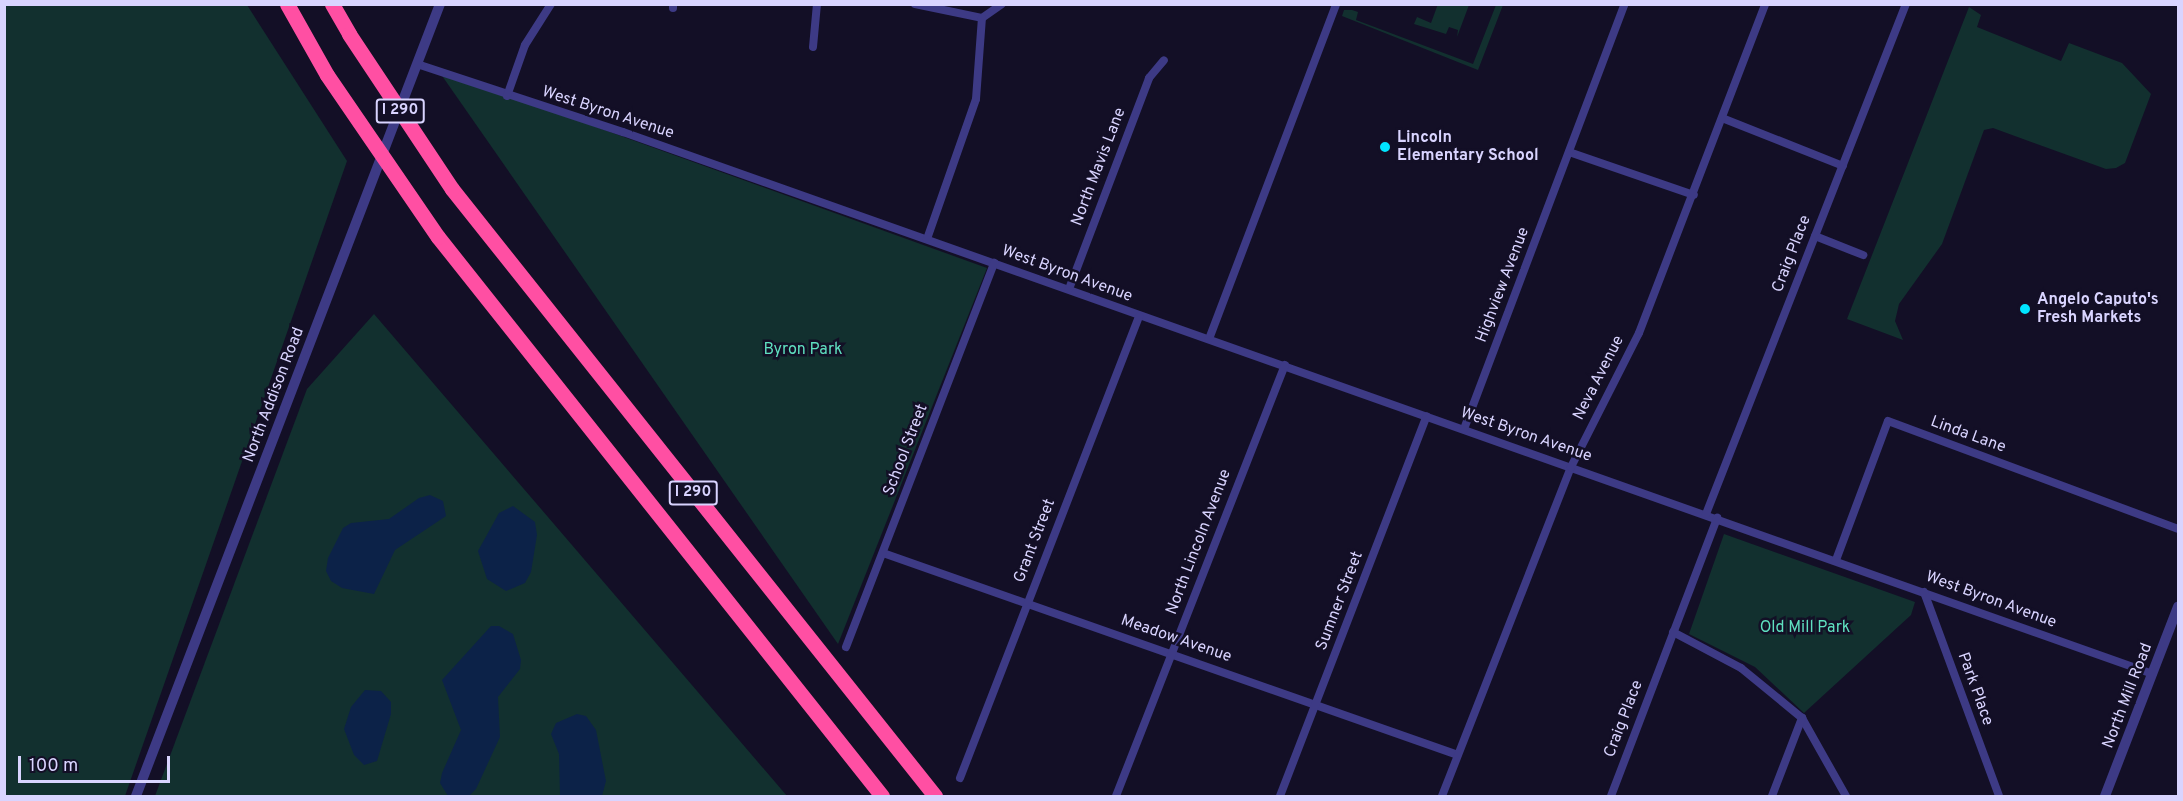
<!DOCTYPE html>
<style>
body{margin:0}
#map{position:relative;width:2183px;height:801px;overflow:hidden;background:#130f26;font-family:Overpass,sans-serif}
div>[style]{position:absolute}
.green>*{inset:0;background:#12302f}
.water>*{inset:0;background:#0c2248}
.minor>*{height:8px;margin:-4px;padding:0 4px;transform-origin:4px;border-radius:4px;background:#3d3a85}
.tertiary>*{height:10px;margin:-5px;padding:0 5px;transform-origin:5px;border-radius:5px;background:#3d3a85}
.motorway>*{height:15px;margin:-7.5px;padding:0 7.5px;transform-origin:7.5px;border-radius:7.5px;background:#ff4fa3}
.motorway-bridge>*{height:15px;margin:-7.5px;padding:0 7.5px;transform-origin:7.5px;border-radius:7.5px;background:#ff4fa3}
.dots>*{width:16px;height:16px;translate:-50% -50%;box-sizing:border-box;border:3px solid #130f26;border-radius:50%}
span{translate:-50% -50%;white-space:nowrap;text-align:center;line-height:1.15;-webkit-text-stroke:5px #130f26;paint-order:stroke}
.shield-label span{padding:2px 4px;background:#130f26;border:2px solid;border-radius:4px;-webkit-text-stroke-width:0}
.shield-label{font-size:15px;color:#d9d4ff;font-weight:700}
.street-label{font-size:16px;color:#d9d4ff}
.poi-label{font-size:16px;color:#d9d4ff;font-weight:700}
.left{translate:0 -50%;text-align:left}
.park-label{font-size:16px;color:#5fe0c0}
.frame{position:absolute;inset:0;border:6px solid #d9d4ff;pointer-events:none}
.scale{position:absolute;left:18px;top:756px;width:152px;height:27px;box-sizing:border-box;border:3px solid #d9d4ff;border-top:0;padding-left:8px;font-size:18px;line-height:21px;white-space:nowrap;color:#d9d4ff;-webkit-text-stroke:4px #130f26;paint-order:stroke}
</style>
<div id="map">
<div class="green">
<i style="clip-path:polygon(5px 4px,247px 5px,347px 161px,125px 796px,5px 796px)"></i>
<i style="clip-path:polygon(1438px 4px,1469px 5px,1457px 37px,1458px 30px,1449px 27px,1446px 34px,1414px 24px,1417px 17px,1431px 23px)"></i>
<i style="clip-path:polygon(1496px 5px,1503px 5px,1478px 70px,1342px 16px,1344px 10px,1352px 10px,1358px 12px,1356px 20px,1473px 64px)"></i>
<i style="clip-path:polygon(1969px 7px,1981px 15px,1977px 27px,2061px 61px,2069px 43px,2122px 63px,2151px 94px,2125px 163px,2116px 168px,2106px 169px,1993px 128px,1984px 130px,1942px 244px,1899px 304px,1895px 321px,1903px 340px,1847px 319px)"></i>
<i style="clip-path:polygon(438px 70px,987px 268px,838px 644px)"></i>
<i style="clip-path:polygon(374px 314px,787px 796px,155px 796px,307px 389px)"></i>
<i style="clip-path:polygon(1724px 534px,1915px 602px,1911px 615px,1804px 713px,1755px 667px,1689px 634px)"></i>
</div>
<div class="water">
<i style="clip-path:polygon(430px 495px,443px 501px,446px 516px,395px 550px,374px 594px,342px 588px,331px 581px,326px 571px,328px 558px,343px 528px,351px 523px,389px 519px,419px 498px)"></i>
<i style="clip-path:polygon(513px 506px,535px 522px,537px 535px,531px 572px,525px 583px,506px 591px,487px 579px,478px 551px,499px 513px)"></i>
<i style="clip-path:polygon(491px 626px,499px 626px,513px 634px,521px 660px,520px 669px,498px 697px,500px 737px,476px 789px,469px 796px,448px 796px,440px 783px,442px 773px,461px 730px,442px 680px)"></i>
<i style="clip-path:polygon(365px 690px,381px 691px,391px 702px,391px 714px,377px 761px,364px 765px,354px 755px,344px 729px,351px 707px)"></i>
<i style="clip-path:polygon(577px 714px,586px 716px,596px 730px,606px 781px,602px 796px,560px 796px,559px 754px,551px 734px,556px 723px)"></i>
</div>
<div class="minor">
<i style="left:915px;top:4px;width:68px;rotate:11.8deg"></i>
<i style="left:982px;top:18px;width:24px;rotate:-35deg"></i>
<i style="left:673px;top:8px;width:4px;rotate:-90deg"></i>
<i style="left:813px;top:47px;width:43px;rotate:-84.7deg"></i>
<i style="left:417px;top:64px;width:217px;rotate:18.3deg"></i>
<i style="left:623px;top:132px;width:1623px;rotate:19.51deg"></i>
<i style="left:507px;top:96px;width:54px;rotate:-70.6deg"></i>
<i style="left:525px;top:45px;width:49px;rotate:-57.6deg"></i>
<i style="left:1722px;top:118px;width:130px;rotate:21.6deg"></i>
<i style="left:1569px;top:152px;width:132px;rotate:19deg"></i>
<i style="left:1815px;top:236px;width:52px;rotate:21.6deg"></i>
<i style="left:927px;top:239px;width:148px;rotate:-70.7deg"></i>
<i style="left:976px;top:99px;width:81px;rotate:-85.8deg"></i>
<i style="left:1069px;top:289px;width:226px;rotate:-69.2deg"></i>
<i style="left:1149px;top:78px;width:23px;rotate:-50deg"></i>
<i style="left:1209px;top:339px;width:358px;rotate:-69.2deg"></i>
<i style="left:1464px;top:429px;width:454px;rotate:-69.3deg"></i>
<i style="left:1706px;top:514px;width:548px;rotate:-68.59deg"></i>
<i style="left:883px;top:553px;width:609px;rotate:19.36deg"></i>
<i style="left:1836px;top:560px;width:148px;rotate:-69.5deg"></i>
<i style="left:1888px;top:421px;width:309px;rotate:20.4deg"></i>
<i style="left:1924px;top:592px;width:217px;rotate:69.8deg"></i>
<i style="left:1673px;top:632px;width:77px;rotate:27.9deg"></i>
<i style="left:1741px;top:668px;width:79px;rotate:39.3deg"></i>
<i style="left:1802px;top:718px;width:90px;rotate:60.6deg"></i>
<i style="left:846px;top:647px;width:412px;rotate:-68.9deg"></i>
<i style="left:960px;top:778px;width:495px;rotate:-68.8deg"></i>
<i style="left:1116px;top:796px;width:463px;rotate:-68.6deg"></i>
<i style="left:1280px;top:796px;width:407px;rotate:-68.9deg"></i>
<i style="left:1442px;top:796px;width:353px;rotate:-68.6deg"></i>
<i style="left:1571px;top:467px;width:150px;rotate:-63.1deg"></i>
<i style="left:1639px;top:333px;width:352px;rotate:-69deg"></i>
<i style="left:1611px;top:796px;width:298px;rotate:-69.1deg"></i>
<i style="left:1772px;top:796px;width:84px;rotate:-69deg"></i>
</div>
<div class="tertiary">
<i style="left:136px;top:796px;width:848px;rotate:-69deg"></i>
<i style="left:2105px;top:796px;width:203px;rotate:-68.9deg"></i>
</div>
<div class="motorway">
<i style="left:287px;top:4px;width:81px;rotate:60.6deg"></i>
<i style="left:332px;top:4px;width:34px;rotate:60deg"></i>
<i style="left:452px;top:189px;width:776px;rotate:51.49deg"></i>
<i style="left:438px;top:237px;width:714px;rotate:51.54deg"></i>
</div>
<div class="motorway-bridge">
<i style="left:349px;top:34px;width:186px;rotate:56.4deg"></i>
<i style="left:327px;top:75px;width:196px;rotate:55.6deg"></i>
</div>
<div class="dots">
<i style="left:1385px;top:147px;background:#00e5ff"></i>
<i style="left:2025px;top:309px;background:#00e5ff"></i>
</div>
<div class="shield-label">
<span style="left:400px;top:111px">I 290</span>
<span style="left:693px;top:493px">I 290</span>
</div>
<div class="street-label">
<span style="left:608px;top:113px;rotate:18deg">West Byron Avenue</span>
<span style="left:1099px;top:167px;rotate:-69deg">North Mavis Lane</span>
<span style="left:1792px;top:254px;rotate:-69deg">Craig Place</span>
<span style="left:1067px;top:274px;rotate:20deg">West Byron Avenue</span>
<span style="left:1503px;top:285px;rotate:-69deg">Highview Avenue</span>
<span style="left:1599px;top:378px;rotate:-63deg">Neva Avenue</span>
<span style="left:274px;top:395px;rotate:-69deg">North Addison Road</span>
<span style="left:1526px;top:435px;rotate:19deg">West Byron Avenue</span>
<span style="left:1968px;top:435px;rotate:20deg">Linda Lane</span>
<span style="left:906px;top:450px;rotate:-69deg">School Street</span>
<span style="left:1035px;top:541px;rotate:-69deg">Grant Street</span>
<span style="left:1199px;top:542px;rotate:-69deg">North Lincoln Avenue</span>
<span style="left:1991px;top:600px;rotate:20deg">West Byron Avenue</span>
<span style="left:1340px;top:601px;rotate:-69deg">Sumner Street</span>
<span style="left:1176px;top:639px;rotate:19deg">Meadow Avenue</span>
<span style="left:1975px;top:689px;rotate:70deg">Park Place</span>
<span style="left:2128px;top:696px;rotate:-69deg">North Mill Road</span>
<span style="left:1624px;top:719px;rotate:-69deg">Craig Place</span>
</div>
<div class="poi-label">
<span class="left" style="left:1397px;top:147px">Lincoln<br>Elementary School</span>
<span class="left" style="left:2037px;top:309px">Angelo Caputo's<br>Fresh Markets</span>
</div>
<div class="park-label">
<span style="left:803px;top:350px">Byron Park</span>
<span style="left:1805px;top:628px">Old Mill Park</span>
</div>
<div class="frame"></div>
<div class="scale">100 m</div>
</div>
